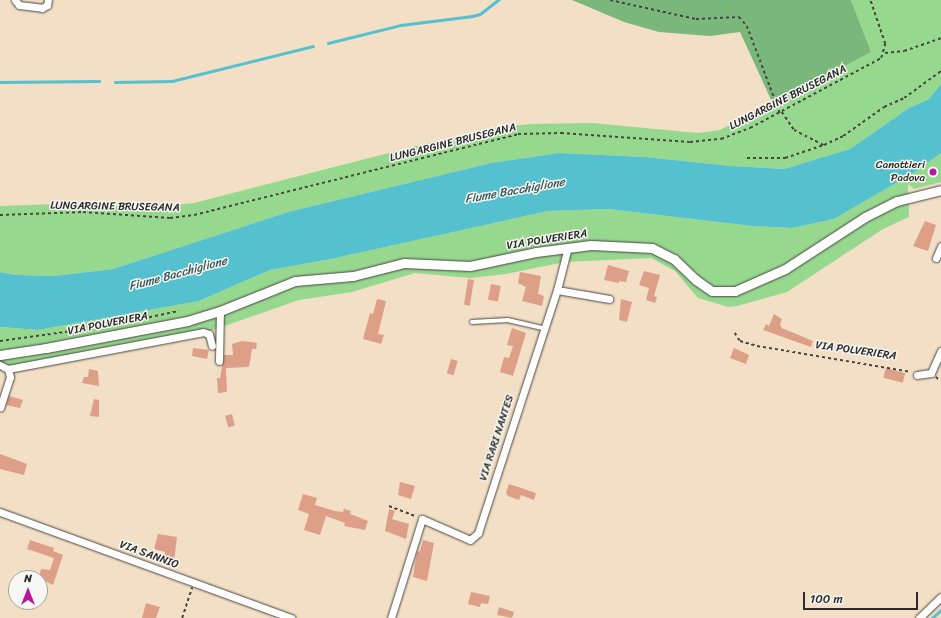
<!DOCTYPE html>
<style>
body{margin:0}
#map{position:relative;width:941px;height:618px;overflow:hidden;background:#f2dfc5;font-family:Sriracha,sans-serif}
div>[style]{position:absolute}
.green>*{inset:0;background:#97d88f}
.forest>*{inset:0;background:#79b87a}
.water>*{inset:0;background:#55c1cf}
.stream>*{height:2.5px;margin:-1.25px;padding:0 1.25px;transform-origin:1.25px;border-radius:1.25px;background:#55c1cf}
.building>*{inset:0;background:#dd9f88;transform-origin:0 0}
.path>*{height:1.5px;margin-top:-0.75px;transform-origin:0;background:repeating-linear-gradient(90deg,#494642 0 3px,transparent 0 6px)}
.roads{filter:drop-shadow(0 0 1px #494642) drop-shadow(0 0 1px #494642)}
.service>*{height:3.5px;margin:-1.75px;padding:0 1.75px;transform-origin:1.75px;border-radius:1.75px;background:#fff}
.minor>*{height:7px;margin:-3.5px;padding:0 3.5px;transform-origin:3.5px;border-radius:3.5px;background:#fff}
.tertiary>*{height:9px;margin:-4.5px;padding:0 4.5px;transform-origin:4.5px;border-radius:4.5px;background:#fff}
.dots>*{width:11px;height:11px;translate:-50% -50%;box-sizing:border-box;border:2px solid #f6f6f2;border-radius:50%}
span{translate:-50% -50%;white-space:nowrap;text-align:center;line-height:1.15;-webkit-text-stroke:3px #f6f6f2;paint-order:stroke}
.street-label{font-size:11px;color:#2b2b2b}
.poi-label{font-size:11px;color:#2b2b2b}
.right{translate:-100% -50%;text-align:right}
.water-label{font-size:12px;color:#38585c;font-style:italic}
.north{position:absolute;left:8px;top:570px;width:40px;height:40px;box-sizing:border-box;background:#f6f6f2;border:1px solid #a5a5a2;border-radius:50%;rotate:0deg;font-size:11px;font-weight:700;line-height:16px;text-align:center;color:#2b2b2b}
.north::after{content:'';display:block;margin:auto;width:14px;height:18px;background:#b5179e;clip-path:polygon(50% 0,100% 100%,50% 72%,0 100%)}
.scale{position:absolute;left:803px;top:592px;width:115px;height:18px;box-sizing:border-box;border:2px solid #2b2b2b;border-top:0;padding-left:5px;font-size:12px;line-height:14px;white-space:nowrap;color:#2b2b2b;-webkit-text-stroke:3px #f6f6f2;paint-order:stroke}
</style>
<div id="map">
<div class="green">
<i style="clip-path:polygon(851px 0,941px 0,941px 84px,929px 99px,909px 108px,850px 149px,784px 169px,731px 166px,645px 157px,559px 153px,491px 163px,288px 212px,113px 269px,54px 276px,16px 275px,0 272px,0 206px,56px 204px,155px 207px,194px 203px,420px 145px,496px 128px,530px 124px,592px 123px,698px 133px,720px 130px,871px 52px)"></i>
<i style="clip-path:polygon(941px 153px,941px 182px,914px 189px,908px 184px,909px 217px,883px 229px,787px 292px,737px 306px,728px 307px,698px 298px,675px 271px,651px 258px,565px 262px,506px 274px,470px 278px,415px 273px,352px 292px,299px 300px,204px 333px,0 371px,0 327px,38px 330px,199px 301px,270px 270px,331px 259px,548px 211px,608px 209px,752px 226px,792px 228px,834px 219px,915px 172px)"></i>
</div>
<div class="forest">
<i style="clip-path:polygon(572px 0,851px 0,871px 52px,773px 104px,740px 32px,710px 36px,659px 32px,624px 22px)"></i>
</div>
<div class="water">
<i style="clip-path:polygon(941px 84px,941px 153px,915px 172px,834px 219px,792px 228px,752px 226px,608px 209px,548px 211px,331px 259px,270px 270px,199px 301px,38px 330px,0 327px,0 272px,16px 275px,54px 276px,113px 269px,288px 212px,491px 163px,559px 153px,645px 157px,731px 166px,784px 169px,850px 149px,909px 108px,929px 99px)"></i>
</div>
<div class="stream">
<i style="left:720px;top:0;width:2px"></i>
<i style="left:328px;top:43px;width:75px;rotate:-13.9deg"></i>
<i style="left:401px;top:25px;width:72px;rotate:-7.2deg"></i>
<i style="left:472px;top:16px;width:8px;rotate:-14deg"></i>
<i style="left:480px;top:14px;width:23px;rotate:-38deg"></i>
<i style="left:0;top:82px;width:99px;rotate:-0.6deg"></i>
<i style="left:115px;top:82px;width:57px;rotate:-1deg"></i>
<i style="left:172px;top:81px;width:145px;rotate:-13.9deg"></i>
<i style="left:932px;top:618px;width:12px;rotate:-42deg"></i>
</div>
<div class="building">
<i style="clip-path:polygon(925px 221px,936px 225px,928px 251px,913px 246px)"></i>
<i style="clip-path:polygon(608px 265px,629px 271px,626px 282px,619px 281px,619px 283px,604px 280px)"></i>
<i style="clip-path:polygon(644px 271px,660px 275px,654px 296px,657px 297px,655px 303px,646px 300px,649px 288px,639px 285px)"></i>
<i style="clip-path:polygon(520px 272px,541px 276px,538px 294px,544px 296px,542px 306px,522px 301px,526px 287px,518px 283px)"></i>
<i style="left:468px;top:279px;width:6px;height:26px;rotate:9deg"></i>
<i style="left:491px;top:284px;width:10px;height:16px;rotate:11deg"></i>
<i style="clip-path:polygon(377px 299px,386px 301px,378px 334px,384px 335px,381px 344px,363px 339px,370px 313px,373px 314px)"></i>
<i style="clip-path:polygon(621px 299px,632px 302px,627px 322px,619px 320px)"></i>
<i style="clip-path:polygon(774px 314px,782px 319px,780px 325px,782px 328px,813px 341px,811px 347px,763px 330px,766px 324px,769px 326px)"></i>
<i style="clip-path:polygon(512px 328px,526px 333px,513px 376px,500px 372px,504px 357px,509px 358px,513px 346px,507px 345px)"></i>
<i style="clip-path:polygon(242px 341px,257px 343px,256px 349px,252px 349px,249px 367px,226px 368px,227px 392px,218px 393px,217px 378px,220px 378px,224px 355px,233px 355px,232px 344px)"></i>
<i style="clip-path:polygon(193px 348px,209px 350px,207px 359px,192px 356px)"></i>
<i style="clip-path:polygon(734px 348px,749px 355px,746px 364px,730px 358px)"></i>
<i style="left:451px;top:359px;width:7px;height:15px;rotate:16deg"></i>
<i style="left:886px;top:368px;width:20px;height:10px;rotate:15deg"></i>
<i style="clip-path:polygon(89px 369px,98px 371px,99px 386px,82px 383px,84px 377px,88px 377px)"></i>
<i style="clip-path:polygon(9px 396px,23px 400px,20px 408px,6px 405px)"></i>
<i style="clip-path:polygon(94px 399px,99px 400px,99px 417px,90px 416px)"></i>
<i style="left:232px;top:414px;width:12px;height:7px;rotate:76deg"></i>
<i style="clip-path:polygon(0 454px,27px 464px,24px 475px,0 469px)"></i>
<i style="clip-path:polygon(400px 482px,415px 486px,411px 499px,398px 495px)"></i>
<i style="clip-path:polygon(509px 484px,536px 493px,534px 500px,521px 495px,519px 500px,508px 496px,506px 493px)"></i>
<i style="clip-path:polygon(303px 494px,317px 498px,315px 505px,335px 511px,343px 512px,344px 509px,351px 511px,350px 514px,368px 521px,365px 530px,344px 526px,345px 523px,326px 516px,320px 535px,304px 530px,309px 514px,298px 510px)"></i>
<i style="clip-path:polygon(389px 509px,395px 511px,392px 519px,409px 524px,406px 539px,385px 531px)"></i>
<i style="clip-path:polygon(158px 534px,177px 537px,174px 562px,163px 560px,165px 552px,154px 549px)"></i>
<i style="clip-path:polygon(30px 540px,54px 548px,53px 551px,63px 555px,53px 585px,39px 578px,41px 569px,50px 570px,54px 558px,27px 549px)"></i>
<i style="clip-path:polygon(423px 540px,434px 543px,427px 581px,413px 577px,417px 552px,420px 551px)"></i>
<i style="clip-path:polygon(471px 592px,490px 596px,488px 604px,481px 603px,480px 607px,468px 604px)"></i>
<i style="clip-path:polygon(146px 603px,160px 607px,156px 618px,142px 618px)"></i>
<i style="clip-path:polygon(499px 607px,514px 612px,512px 618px,497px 615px)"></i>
</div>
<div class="path">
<i style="left:610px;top:0;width:88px;rotate:12.5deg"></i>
<i style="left:696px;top:19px;width:43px;rotate:-2.7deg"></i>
<i style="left:739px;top:17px;width:12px;rotate:48deg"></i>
<i style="left:747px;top:26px;width:93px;rotate:69.2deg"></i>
<i style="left:885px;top:53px;width:19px;rotate:-6deg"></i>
<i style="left:904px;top:51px;width:39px;rotate:-19deg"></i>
<i style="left:782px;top:112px;width:22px;rotate:56deg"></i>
<i style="left:794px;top:130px;width:34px;rotate:27deg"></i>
<i style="left:824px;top:145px;width:21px;rotate:-25deg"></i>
<i style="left:843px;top:136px;width:50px;rotate:-35.3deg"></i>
<i style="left:884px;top:107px;width:22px;rotate:-24deg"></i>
<i style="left:904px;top:98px;width:46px;rotate:-36.1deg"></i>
<i style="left:747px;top:158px;width:38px"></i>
<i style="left:785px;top:158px;width:41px;rotate:-18.4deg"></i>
<i style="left:0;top:215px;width:83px;rotate:-2.1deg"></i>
<i style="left:83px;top:212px;width:87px;rotate:3.9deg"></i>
<i style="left:170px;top:218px;width:24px;rotate:-7deg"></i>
<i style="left:194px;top:215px;width:334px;rotate:-14deg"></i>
<i style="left:518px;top:134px;width:43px;rotate:-1.3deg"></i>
<i style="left:561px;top:133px;width:129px;rotate:4deg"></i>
<i style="left:690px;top:142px;width:31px;rotate:-6deg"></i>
<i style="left:721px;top:139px;width:31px;rotate:-21deg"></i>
<i style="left:750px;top:128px;width:149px;rotate:-28.1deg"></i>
<i style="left:881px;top:58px;width:15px;rotate:-74deg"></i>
<i style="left:885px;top:44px;width:46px;rotate:-108.8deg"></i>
<i style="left:735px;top:333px;width:9px;rotate:58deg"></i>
<i style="left:740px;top:341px;width:18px;rotate:16deg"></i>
<i style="left:757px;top:346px;width:155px;rotate:9.6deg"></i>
<i style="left:0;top:341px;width:109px;rotate:-7.9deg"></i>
<i style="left:108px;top:326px;width:72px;rotate:-12.1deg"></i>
<i style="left:936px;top:377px;width:6px;rotate:39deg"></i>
<i style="left:389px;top:506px;width:28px;rotate:21deg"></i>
<i style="left:182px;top:618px;width:32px;rotate:-72deg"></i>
</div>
<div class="roads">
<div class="service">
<i style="left:472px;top:322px;width:36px;rotate:-3deg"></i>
<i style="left:508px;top:320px;width:36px;rotate:13deg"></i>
</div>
<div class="minor">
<i style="left:15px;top:0;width:6px;rotate:51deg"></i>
<i style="left:19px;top:5px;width:23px;rotate:7deg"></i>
<i style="left:42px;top:8px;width:6px;rotate:-31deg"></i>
<i style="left:47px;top:5px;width:5px;rotate:-79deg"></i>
<i style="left:936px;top:258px;width:13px;rotate:-67deg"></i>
<i style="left:557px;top:290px;width:53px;rotate:9.8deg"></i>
<i style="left:219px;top:361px;width:50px;rotate:-88.9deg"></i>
<i style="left:0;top:365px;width:9px;rotate:27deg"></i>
<i style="left:8px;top:369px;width:8px;rotate:76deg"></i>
<i style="left:10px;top:377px;width:32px;rotate:108deg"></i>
<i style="left:8px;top:369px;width:198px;rotate:-10.7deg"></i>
<i style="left:203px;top:332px;width:6px;rotate:18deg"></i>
<i style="left:209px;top:334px;width:12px;rotate:76deg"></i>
<i style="left:917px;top:375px;width:14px;rotate:-8deg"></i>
<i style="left:931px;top:373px;width:24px;rotate:-66deg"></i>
<i style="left:0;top:512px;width:310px;rotate:20deg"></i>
<i style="left:391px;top:618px;width:104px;rotate:-72.6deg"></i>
<i style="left:422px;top:519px;width:52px;rotate:23.6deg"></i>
<i style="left:470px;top:540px;width:11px;rotate:-41deg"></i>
<i style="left:478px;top:533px;width:256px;rotate:-72deg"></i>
<i style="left:557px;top:290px;width:44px;rotate:-75.7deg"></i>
<i style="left:919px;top:618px;width:30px;rotate:-44deg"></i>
</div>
<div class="tertiary">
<i style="left:0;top:355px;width:47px;rotate:-8.7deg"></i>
<i style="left:46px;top:348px;width:144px;rotate:-10.8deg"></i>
<i style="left:187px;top:321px;width:34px;rotate:-17deg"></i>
<i style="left:220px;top:311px;width:81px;rotate:-21.8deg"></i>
<i style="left:295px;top:281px;width:58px;rotate:-4.9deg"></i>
<i style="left:353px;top:276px;width:53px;rotate:-14.3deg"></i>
<i style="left:404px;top:263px;width:66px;rotate:2.6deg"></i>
<i style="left:470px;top:266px;width:67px;rotate:-12deg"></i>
<i style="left:536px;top:252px;width:55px;rotate:-7.3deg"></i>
<i style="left:591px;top:245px;width:61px;rotate:2.8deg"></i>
<i style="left:652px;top:248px;width:25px;rotate:27deg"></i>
<i style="left:674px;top:259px;width:30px;rotate:44deg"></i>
<i style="left:696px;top:280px;width:19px;rotate:35deg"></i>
<i style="left:712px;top:291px;width:23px"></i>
<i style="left:735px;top:291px;width:55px;rotate:-23.7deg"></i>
<i style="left:785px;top:269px;width:95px;rotate:-33deg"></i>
<i style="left:865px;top:217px;width:36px;rotate:-27deg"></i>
<i style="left:897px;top:201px;width:45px;rotate:-14deg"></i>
</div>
</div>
<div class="dots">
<i style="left:933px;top:172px;background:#b5179e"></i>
</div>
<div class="street-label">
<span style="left:788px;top:98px;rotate:-27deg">LUNGARGINE BRUSEGANA</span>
<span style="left:453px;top:143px;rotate:-14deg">LUNGARGINE BRUSEGANA</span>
<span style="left:115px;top:207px;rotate:1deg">LUNGARGINE BRUSEGANA</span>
<span style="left:547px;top:240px;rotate:-9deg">VIA POLVERIERA</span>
<span style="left:108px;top:324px;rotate:-11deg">VIA POLVERIERA</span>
<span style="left:856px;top:351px;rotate:8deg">VIA POLVERIERA</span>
<span style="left:497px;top:438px;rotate:-72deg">VIA RARI NANTES</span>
<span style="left:149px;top:555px;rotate:20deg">VIA SANNIO</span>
</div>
<div class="poi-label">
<span class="right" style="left:925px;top:172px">Canottieri<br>Padova</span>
</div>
<div class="water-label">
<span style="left:515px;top:191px;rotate:-10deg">Fiume Bacchiglione</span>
<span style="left:178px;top:274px;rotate:-15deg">Fiume Bacchiglione</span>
</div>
<div class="north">N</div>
<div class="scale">100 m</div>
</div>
